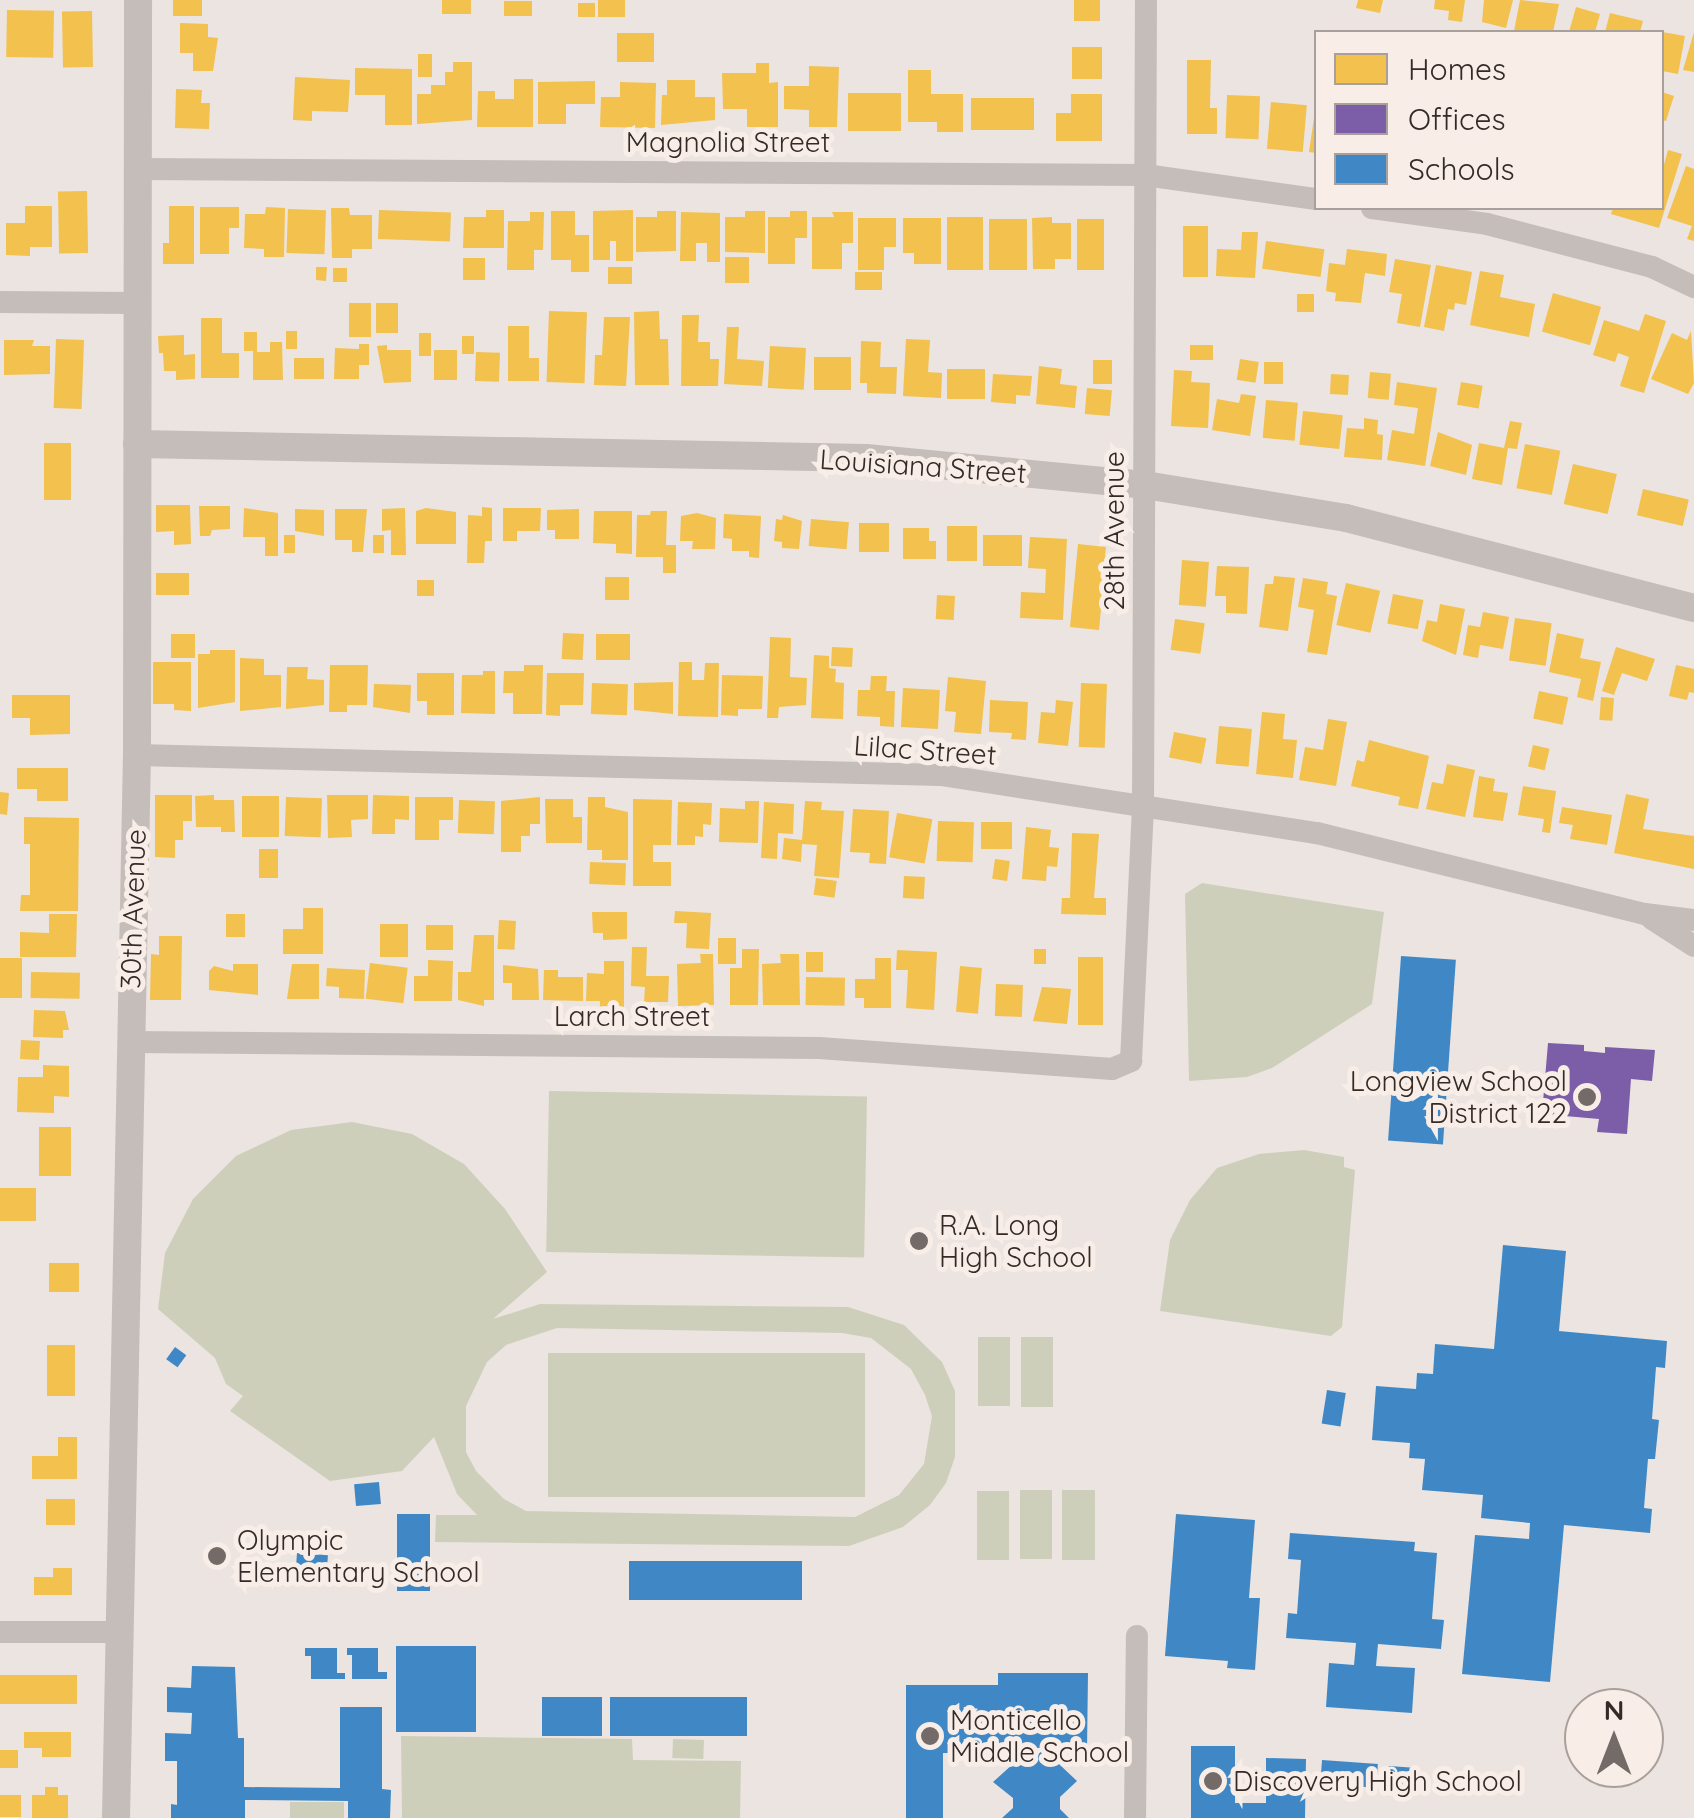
<!DOCTYPE html>
<style>
body{margin:0}
#map{position:relative;width:1694px;height:1818px;overflow:hidden;background:#ebe4e0;font-family:Quicksand,sans-serif}
div>[style]{position:absolute}
.green>*{inset:0;background:#cecfbb;transform-origin:0 0}
.homes>*{inset:0;background:#f2c14e;transform-origin:0 0}
.offices>*{inset:0;background:#7b5ea7}
.schools>*{inset:0;background:#3f88c5;transform-origin:0 0}
.minor>*{height:22px;margin:-11px;padding:0 11px;transform-origin:11px;border-radius:11px;background:#c4bdb9}
.tertiary>*{height:28px;margin:-14px;padding:0 14px;transform-origin:14px;border-radius:14px;background:#c4bdb9}
.dots>*{width:28px;height:28px;translate:-50% -50%;box-sizing:border-box;border:5px solid #f8eee7;border-radius:50%}
span{translate:-50% -50%;white-space:nowrap;text-align:center;line-height:1.15;-webkit-text-stroke:10px #f8eee7;paint-order:stroke}
.street-label{font-size:28px;color:#342a28}
.poi-label{font-size:28px;color:#342a28}
.right{translate:-100% -50%;text-align:right}
.left{translate:0 -50%;text-align:left}
.legend{position:absolute;left:1314px;top:30px;width:350px;height:180px;box-sizing:border-box;background:#f8eee7;border:2px solid #aaa09b;margin:0;padding:12px 18px;list-style:none;font-size:30px;color:#342a28}
.legend li{display:flex;align-items:center;gap:20px;height:50px}
.legend b{width:50px;border:2px solid #aaa09b}
.north{position:absolute;left:1564px;top:1688px;width:100px;height:100px;box-sizing:border-box;background:#f8eee7;border:2px solid #aaa09b;border-radius:50%;rotate:0deg;font-size:28px;font-weight:700;line-height:40px;text-align:center;color:#342a28}
.north::after{content:'';display:block;margin:auto;width:35px;height:45px;background:#746b68;clip-path:polygon(50% 0,100% 100%,50% 72%,0 100%)}
</style>
<div id="map">
<div class="green">
<i style="clip-path:polygon(1202px 883px,1384px 912px,1372px 1004px,1272px 1068px,1247px 1077px,1189px 1081px,1185px 894px)"></i>
<i style="left:549px;top:1091px;width:318px;height:161px;rotate:1deg"></i>
<i style="clip-path:polygon(evenodd,352px 1122px,412px 1134px,464px 1164px,505px 1209px,547px 1272px,493px 1319px,540px 1304px,848px 1307px,904px 1325px,942px 1362px,955px 1391px,955px 1457px,946px 1483px,930px 1505px,903px 1527px,849px 1546px,435px 1542px,436px 1515px,477px 1515px,457px 1494px,434px 1437px,402px 1471px,330px 1481px,230px 1411px,243px 1396px,226px 1384px,215px 1358px,158px 1309px,165px 1253px,193px 1199px,236px 1156px,291px 1130px,352px 1122px,557px 1328px,842px 1333px,871px 1338px,911px 1369px,925px 1395px,932px 1416px,924px 1464px,899px 1495px,855px 1517px,526px 1511px,504px 1499px,476px 1471px,466px 1452px,466px 1406px,487px 1362px,506px 1345px,557px 1328px)"></i>
<i style="clip-path:polygon(1304px 1150px,1344px 1157px,1344px 1167px,1355px 1170px,1342px 1327px,1331px 1336px,1160px 1311px,1170px 1240px,1190px 1200px,1217px 1168px,1259px 1154px)"></i>
<i style="left:978px;top:1337px;width:32px;height:69px"></i>
<i style="left:1021px;top:1337px;width:32px;height:70px"></i>
<i style="left:548px;top:1353px;width:317px;height:144px"></i>
<i style="left:1020px;top:1490px;width:32px;height:69px"></i>
<i style="left:1062px;top:1490px;width:33px;height:70px"></i>
<i style="left:977px;top:1491px;width:32px;height:69px"></i>
<i style="clip-path:polygon(401px 1736px,632px 1739px,633px 1760px,741px 1761px,740px 1818px,402px 1818px)"></i>
<i style="left:673px;top:1739px;width:31px;height:19px;rotate:2deg"></i>
<i style="left:290px;top:1802px;width:54px;height:16px"></i>
</div>
<div class="homes">
<i style="left:173px;top:0;width:29px;height:16px"></i>
<i style="left:442px;top:0;width:29px;height:14px"></i>
<i style="left:598px;top:0;width:27px;height:17px"></i>
<i style="left:1074px;top:0;width:26px;height:21px"></i>
<i style="clip-path:polygon(1358px 0,1383px 0,1380px 13px,1356px 8px)"></i>
<i style="clip-path:polygon(1435px 0,1465px 0,1462px 22px,1448px 20px,1449px 11px,1434px 9px)"></i>
<i style="clip-path:polygon(1484px 0,1513px 0,1506px 28px,1482px 22px)"></i>
<i style="clip-path:polygon(1520px 0,1559px 4px,1553px 32px,1514px 31px)"></i>
<i style="left:504px;top:1px;width:28px;height:15px"></i>
<i style="left:578px;top:3px;width:17px;height:14px"></i>
<i style="clip-path:polygon(1576px 7px,1600px 14px,1595px 32px,1569px 32px)"></i>
<i style="left:7px;top:10px;width:47px;height:47px;rotate:1deg"></i>
<i style="left:92px;top:11px;width:56px;height:30px;rotate:89deg"></i>
<i style="clip-path:polygon(1610px 13px,1643px 21px,1640px 32px,1605px 32px)"></i>
<i style="clip-path:polygon(180px 23px,208px 24px,208px 37px,218px 38px,213px 71px,193px 71px,193px 53px,180px 53px)"></i>
<i style="clip-path:polygon(1662px 32px,1685px 36px,1678px 74px,1662px 71px)"></i>
<i style="clip-path:polygon(1694px 32px,1694px 72px,1683px 70px)"></i>
<i style="left:617px;top:33px;width:37px;height:29px"></i>
<i style="left:1072px;top:47px;width:30px;height:32px"></i>
<i style="left:418px;top:54px;width:14px;height:23px"></i>
<i style="clip-path:polygon(1187px 60px,1211px 60px,1210px 108px,1217px 108px,1217px 134px,1187px 134px)"></i>
<i style="clip-path:polygon(453px 62px,472px 62px,472px 120px,417px 124px,417px 94px,431px 94px,431px 85px,445px 85px,445px 72px,453px 72px)"></i>
<i style="clip-path:polygon(756px 63px,769px 63px,769px 83px,778px 82px,778px 127px,747px 127px,747px 109px,723px 109px,722px 73px,756px 73px)"></i>
<i style="clip-path:polygon(809px 66px,839px 67px,837px 127px,809px 127px,809px 110px,784px 109px,784px 86px,809px 86px)"></i>
<i style="clip-path:polygon(355px 68px,412px 69px,412px 125px,385px 125px,385px 95px,355px 95px)"></i>
<i style="clip-path:polygon(908px 70px,931px 70px,931px 94px,963px 94px,963px 132px,937px 132px,937px 122px,908px 122px)"></i>
<i style="clip-path:polygon(295px 77px,350px 80px,348px 112px,312px 111px,312px 121px,293px 120px)"></i>
<i style="clip-path:polygon(514px 79px,533px 79px,533px 127px,477px 127px,478px 91px,495px 91px,495px 99px,514px 99px)"></i>
<i style="clip-path:polygon(667px 80px,695px 80px,695px 97px,715px 97px,715px 120px,661px 125px,662px 95px,667px 95px)"></i>
<i style="clip-path:polygon(595px 81px,595px 104px,566px 104px,566px 124px,538px 124px,538px 82px)"></i>
<i style="clip-path:polygon(620px 82px,656px 83px,655px 128px,600px 127px,601px 97px,620px 97px)"></i>
<i style="clip-path:polygon(176px 89px,202px 90px,201px 103px,210px 103px,209px 129px,175px 128px)"></i>
<i style="clip-path:polygon(1662px 92px,1674px 96px,1666px 121px,1662px 120px)"></i>
<i style="left:848px;top:93px;width:53px;height:38px"></i>
<i style="clip-path:polygon(1071px 94px,1102px 94px,1102px 141px,1056px 141px,1056px 113px,1071px 113px)"></i>
<i style="left:1227px;top:95px;width:33px;height:43px;rotate:2deg"></i>
<i style="left:971px;top:98px;width:63px;height:32px"></i>
<i style="left:1271px;top:102px;width:36px;height:47px;rotate:5deg"></i>
<i style="clip-path:polygon(1314px 118px,1316px 118px,1316px 153px,1309px 152px)"></i>
<i style="clip-path:polygon(1668px 150px,1682px 154px,1659px 228px,1611px 214px,1613px 208px,1662px 208px,1662px 172px)"></i>
<i style="clip-path:polygon(1686px 166px,1694px 169px,1694px 241px,1687px 239px,1692px 226px,1667px 218px)"></i>
<i style="left:87px;top:191px;width:62px;height:29px;rotate:89deg"></i>
<i style="clip-path:polygon(25px 206px,52px 206px,52px 247px,30px 247px,30px 256px,6px 255px,6px 223px,25px 223px)"></i>
<i style="clip-path:polygon(169px 206px,194px 206px,194px 264px,163px 264px,163px 243px,169px 243px)"></i>
<i style="clip-path:polygon(200px 207px,239px 207px,239px 228px,229px 228px,229px 254px,200px 254px)"></i>
<i style="clip-path:polygon(266px 207px,285px 208px,284px 257px,264px 257px,264px 249px,244px 248px,245px 214px,265px 214px)"></i>
<i style="clip-path:polygon(331px 208px,349px 208px,350px 215px,372px 215px,372px 249px,352px 249px,352px 258px,332px 258px)"></i>
<i style="left:288px;top:209px;width:38px;height:44px;rotate:2deg"></i>
<i style="left:379px;top:210px;width:72px;height:29px;rotate:2deg"></i>
<i style="clip-path:polygon(486px 210px,504px 210px,504px 248px,463px 248px,464px 217px,486px 217px)"></i>
<i style="clip-path:polygon(633px 210px,633px 261px,616px 261px,616px 241px,610px 241px,610px 260px,593px 260px,593px 211px)"></i>
<i style="clip-path:polygon(551px 211px,575px 211px,575px 235px,589px 235px,589px 272px,571px 272px,571px 260px,551px 260px)"></i>
<i style="clip-path:polygon(657px 211px,676px 211px,676px 251px,636px 252px,636px 217px,657px 217px)"></i>
<i style="clip-path:polygon(745px 211px,765px 211px,765px 253px,725px 252px,725px 217px,745px 217px)"></i>
<i style="clip-path:polygon(790px 211px,807px 211px,807px 238px,795px 238px,795px 264px,768px 264px,768px 217px,790px 217px)"></i>
<i style="clip-path:polygon(530px 212px,544px 212px,543px 250px,534px 250px,534px 270px,507px 270px,508px 221px,530px 221px)"></i>
<i style="clip-path:polygon(681px 212px,720px 213px,720px 262px,707px 262px,707px 243px,696px 243px,696px 261px,680px 261px)"></i>
<i style="clip-path:polygon(832px 212px,853px 212px,853px 243px,842px 243px,842px 269px,812px 269px,812px 217px,834px 217px)"></i>
<i style="left:947px;top:217px;width:36px;height:53px"></i>
<i style="clip-path:polygon(1052px 217px,1052px 223px,1071px 223px,1071px 259px,1055px 259px,1055px 269px,1033px 269px,1032px 218px)"></i>
<i style="clip-path:polygon(858px 218px,896px 218px,896px 247px,884px 247px,884px 270px,858px 270px)"></i>
<i style="clip-path:polygon(903px 218px,941px 218px,941px 264px,914px 264px,914px 253px,903px 253px)"></i>
<i style="left:989px;top:219px;width:38px;height:51px"></i>
<i style="left:1077px;top:219px;width:27px;height:51px"></i>
<i style="left:1183px;top:226px;width:25px;height:51px"></i>
<i style="clip-path:polygon(1242px 232px,1258px 232px,1255px 278px,1216px 276px,1217px 249px,1241px 250px)"></i>
<i style="left:1266px;top:241px;width:59px;height:28px;rotate:8deg"></i>
<i style="clip-path:polygon(1347px 249px,1387px 254px,1385px 276px,1365px 273px,1361px 303px,1335px 301px,1336px 293px,1326px 291px,1329px 263px,1345px 265px)"></i>
<i style="left:725px;top:257px;width:24px;height:26px"></i>
<i style="left:463px;top:258px;width:22px;height:22px"></i>
<i style="clip-path:polygon(1395px 259px,1431px 265px,1420px 327px,1397px 323px,1402px 294px,1389px 292px)"></i>
<i style="clip-path:polygon(1436px 265px,1472px 272px,1466px 305px,1455px 303px,1454px 310px,1448px 309px,1444px 331px,1424px 327px)"></i>
<i style="clip-path:polygon(316px 267px,327px 267px,326px 281px,316px 280px)"></i>
<i style="left:608px;top:267px;width:24px;height:17px"></i>
<i style="left:333px;top:268px;width:14px;height:14px"></i>
<i style="clip-path:polygon(1480px 271px,1504px 275px,1500px 297px,1535px 304px,1529px 337px,1470px 325px)"></i>
<i style="left:855px;top:272px;width:27px;height:18px"></i>
<i style="left:1553px;top:293px;width:50px;height:40px;rotate:16deg"></i>
<i style="left:1297px;top:294px;width:17px;height:18px"></i>
<i style="left:349px;top:303px;width:22px;height:34px"></i>
<i style="left:376px;top:303px;width:22px;height:30px"></i>
<i style="left:549px;top:311px;width:38px;height:71px;rotate:2deg"></i>
<i style="clip-path:polygon(659px 311px,660px 339px,668px 339px,669px 385px,635px 385px,634px 312px)"></i>
<i style="clip-path:polygon(1645px 314px,1666px 321px,1644px 393px,1620px 386px,1629px 357px,1618px 353px,1615px 362px,1593px 355px,1604px 320px,1639px 331px)"></i>
<i style="clip-path:polygon(682px 315px,699px 315px,698px 342px,710px 342px,710px 359px,719px 359px,718px 386px,681px 386px)"></i>
<i style="clip-path:polygon(604px 317px,630px 317px,626px 386px,594px 385px,595px 355px,602px 355px)"></i>
<i style="clip-path:polygon(201px 318px,222px 318px,222px 353px,239px 353px,239px 378px,201px 378px)"></i>
<i style="clip-path:polygon(508px 326px,529px 326px,529px 358px,539px 358px,539px 381px,508px 381px)"></i>
<i style="clip-path:polygon(727px 327px,739px 327px,737px 359px,764px 361px,762px 386px,724px 384px)"></i>
<i style="left:286px;top:331px;width:11px;height:18px"></i>
<i style="clip-path:polygon(1691px 331px,1694px 383px,1688px 394px,1651px 379px,1672px 333px,1687px 340px)"></i>
<i style="clip-path:polygon(244px 332px,257px 332px,257px 352px,270px 352px,270px 342px,282px 342px,283px 380px,253px 380px,253px 351px,244px 351px)"></i>
<i style="left:419px;top:333px;width:12px;height:23px"></i>
<i style="clip-path:polygon(184px 335px,184px 355px,195px 354px,195px 379px,176px 380px,176px 371px,164px 371px,163px 353px,159px 353px,158px 336px)"></i>
<i style="left:474px;top:336px;width:18px;height:12px;rotate:90deg"></i>
<i style="left:56px;top:339px;width:28px;height:69px;rotate:2deg"></i>
<i style="clip-path:polygon(906px 339px,930px 340px,928px 372px,942px 373px,941px 398px,903px 396px)"></i>
<i style="clip-path:polygon(4px 340px,34px 340px,32px 346px,50px 346px,50px 374px,4px 375px)"></i>
<i style="clip-path:polygon(861px 341px,881px 342px,880px 367px,897px 367px,896px 394px,867px 393px,867px 383px,860px 383px)"></i>
<i style="clip-path:polygon(359px 344px,369px 344px,369px 365px,359px 365px,359px 379px,334px 379px,335px 348px,359px 349px)"></i>
<i style="clip-path:polygon(387px 345px,387px 350px,411px 350px,411px 382px,384px 383px,377px 346px)"></i>
<i style="left:1190px;top:345px;width:23px;height:15px"></i>
<i style="left:770px;top:346px;width:36px;height:42px;rotate:3deg"></i>
<i style="left:434px;top:350px;width:23px;height:30px"></i>
<i style="left:476px;top:352px;width:24px;height:29px;rotate:2deg"></i>
<i style="left:814px;top:357px;width:37px;height:33px"></i>
<i style="left:294px;top:358px;width:30px;height:21px"></i>
<i style="left:1240px;top:359px;width:19px;height:21px;rotate:9deg"></i>
<i style="left:1093px;top:360px;width:19px;height:24px"></i>
<i style="left:1264px;top:362px;width:19px;height:22px"></i>
<i style="clip-path:polygon(1039px 366px,1062px 369px,1060px 384px,1077px 386px,1075px 408px,1036px 404px)"></i>
<i style="left:947px;top:369px;width:38px;height:30px"></i>
<i style="clip-path:polygon(1174px 370px,1192px 371px,1191px 382px,1210px 383px,1208px 428px,1171px 426px)"></i>
<i style="left:1370px;top:372px;width:21px;height:26px;rotate:5deg"></i>
<i style="clip-path:polygon(993px 374px,1032px 376px,1030px 396px,1016px 395px,1016px 404px,991px 402px)"></i>
<i style="left:1331px;top:374px;width:18px;height:20px;rotate:3deg"></i>
<i style="clip-path:polygon(1397px 382px,1437px 388px,1425px 466px,1387px 460px,1392px 430px,1414px 434px,1418px 408px,1394px 405px)"></i>
<i style="left:1461px;top:382px;width:22px;height:23px;rotate:10deg"></i>
<i style="left:1087px;top:388px;width:25px;height:26px;rotate:5deg"></i>
<i style="clip-path:polygon(1241px 394px,1256px 396px,1250px 436px,1212px 430px,1217px 399px,1239px 403px)"></i>
<i style="left:1266px;top:400px;width:32px;height:38px;rotate:5deg"></i>
<i style="left:1303px;top:411px;width:40px;height:34px;rotate:6deg"></i>
<i style="clip-path:polygon(1364px 418px,1378px 420px,1377px 434px,1383px 435px,1382px 460px,1344px 457px,1347px 428px,1364px 429px)"></i>
<i style="clip-path:polygon(1510px 421px,1522px 423px,1517px 449px,1508px 448px,1502px 485px,1472px 479px,1479px 443px,1504px 448px)"></i>
<i style="clip-path:polygon(1438px 432px,1472px 445px,1466px 475px,1430px 466px)"></i>
<i style="left:44px;top:443px;width:27px;height:57px"></i>
<i style="left:1525px;top:444px;width:36px;height:45px;rotate:11deg"></i>
<i style="left:1573px;top:464px;width:45px;height:41px;rotate:13deg"></i>
<i style="left:1643px;top:489px;width:47px;height:27px;rotate:13deg"></i>
<i style="clip-path:polygon(156px 505px,190px 505px,191px 544px,174px 545px,174px 531px,156px 532px)"></i>
<i style="clip-path:polygon(199px 506px,230px 506px,230px 529px,212px 530px,210px 536px,200px 536px)"></i>
<i style="clip-path:polygon(482px 507px,492px 508px,492px 541px,485px 541px,484px 563px,467px 563px,468px 515px,482px 516px)"></i>
<i style="clip-path:polygon(244px 508px,278px 513px,278px 556px,265px 556px,265px 537px,243px 537px)"></i>
<i style="clip-path:polygon(405px 508px,406px 555px,391px 555px,391px 530px,382px 531px,382px 509px)"></i>
<i style="clip-path:polygon(426px 508px,456px 512px,456px 544px,416px 544px,416px 511px)"></i>
<i style="clip-path:polygon(503px 508px,541px 508px,540px 531px,517px 531px,517px 541px,503px 541px)"></i>
<i style="clip-path:polygon(295px 509px,324px 510px,324px 536px,295px 531px)"></i>
<i style="clip-path:polygon(335px 509px,367px 509px,363px 552px,352px 552px,352px 540px,335px 540px)"></i>
<i style="clip-path:polygon(579px 509px,579px 539px,555px 539px,555px 530px,547px 530px,547px 510px)"></i>
<i style="clip-path:polygon(594px 511px,632px 511px,632px 554px,616px 553px,616px 544px,593px 543px)"></i>
<i style="clip-path:polygon(651px 511px,667px 511px,666px 545px,676px 545px,676px 573px,663px 573px,663px 557px,636px 557px,637px 515px,650px 515px)"></i>
<i style="clip-path:polygon(697px 513px,716px 518px,715px 549px,692px 549px,693px 541px,680px 541px,681px 516px)"></i>
<i style="clip-path:polygon(724px 514px,761px 516px,759px 558px,749px 557px,749px 551px,732px 551px,732px 539px,723px 538px)"></i>
<i style="clip-path:polygon(783px 515px,802px 521px,799px 549px,782px 548px,782px 542px,774px 541px,776px 519px,782px 520px)"></i>
<i style="left:811px;top:519px;width:38px;height:27px;rotate:5deg"></i>
<i style="left:859px;top:523px;width:30px;height:29px"></i>
<i style="left:947px;top:526px;width:30px;height:35px"></i>
<i style="clip-path:polygon(903px 528px,929px 528px,929px 541px,936px 541px,936px 559px,903px 559px)"></i>
<i style="left:284px;top:535px;width:11px;height:18px"></i>
<i style="left:373px;top:535px;width:11px;height:18px"></i>
<i style="left:983px;top:535px;width:39px;height:31px"></i>
<i style="clip-path:polygon(1030px 537px,1067px 539px,1063px 620px,1020px 618px,1021px 592px,1045px 593px,1046px 569px,1028px 568px)"></i>
<i style="clip-path:polygon(1078px 544px,1106px 547px,1105px 556px,1114px 557px,1112px 577px,1104px 577px,1099px 630px,1070px 627px)"></i>
<i style="left:1182px;top:560px;width:27px;height:45px;rotate:4deg"></i>
<i style="clip-path:polygon(1217px 566px,1249px 567px,1247px 614px,1226px 613px,1226px 596px,1215px 596px)"></i>
<i style="left:156px;top:573px;width:33px;height:22px"></i>
<i style="clip-path:polygon(1274px 576px,1295px 578px,1288px 631px,1259px 627px,1265px 584px,1273px 584px)"></i>
<i style="left:605px;top:577px;width:24px;height:23px"></i>
<i style="clip-path:polygon(1303px 578px,1328px 582px,1326px 594px,1337px 596px,1327px 655px,1307px 652px,1314px 610px,1298px 607px)"></i>
<i style="left:434px;top:580px;width:16px;height:17px;rotate:90deg"></i>
<i style="left:1346px;top:583px;width:35px;height:43px;rotate:13deg"></i>
<i style="left:1393px;top:594px;width:31px;height:30px;rotate:11deg"></i>
<i style="left:937px;top:595px;width:18px;height:24px;rotate:3deg"></i>
<i style="clip-path:polygon(1440px 604px,1465px 609px,1456px 655px,1422px 641px,1427px 620px,1437px 622px)"></i>
<i style="clip-path:polygon(1483px 612px,1509px 617px,1503px 649px,1480px 645px,1478px 658px,1463px 655px,1468px 625px,1480px 627px)"></i>
<i style="left:1515px;top:618px;width:37px;height:43px;rotate:8deg"></i>
<i style="left:1175px;top:619px;width:30px;height:31px;rotate:8deg"></i>
<i style="left:563px;top:633px;width:21px;height:26px;rotate:3deg"></i>
<i style="clip-path:polygon(1557px 633px,1584px 639px,1580px 658px,1601px 662px,1593px 701px,1577px 697px,1581px 679px,1549px 672px)"></i>
<i style="left:171px;top:634px;width:24px;height:24px"></i>
<i style="left:596px;top:634px;width:34px;height:26px"></i>
<i style="clip-path:polygon(770px 637px,791px 638px,790px 677px,807px 678px,806px 705px,779px 707px,778px 718px,767px 718px)"></i>
<i style="left:832px;top:647px;width:21px;height:19px;rotate:3deg"></i>
<i style="clip-path:polygon(1616px 647px,1655px 659px,1647px 681px,1622px 673px,1614px 695px,1602px 691px)"></i>
<i style="clip-path:polygon(210px 650px,235px 650px,235px 702px,198px 708px,198px 654px,210px 654px)"></i>
<i style="clip-path:polygon(814px 655px,829px 656px,829px 668px,836px 669px,835px 682px,844px 683px,843px 719px,811px 718px)"></i>
<i style="clip-path:polygon(240px 658px,264px 659px,264px 675px,281px 675px,281px 707px,240px 711px)"></i>
<i style="clip-path:polygon(153px 662px,191px 662px,191px 711px,174px 710px,174px 704px,153px 704px)"></i>
<i style="clip-path:polygon(679px 662px,692px 662px,692px 680px,704px 680px,705px 663px,719px 663px,718px 717px,678px 716px)"></i>
<i style="clip-path:polygon(330px 665px,368px 665px,367px 705px,347px 705px,347px 712px,329px 712px)"></i>
<i style="clip-path:polygon(524px 665px,543px 665px,542px 714px,513px 714px,513px 693px,503px 693px,504px 671px,524px 671px)"></i>
<i style="clip-path:polygon(1676px 665px,1694px 669px,1694px 693px,1689px 692px,1687px 700px,1669px 696px)"></i>
<i style="clip-path:polygon(287px 667px,308px 667px,307px 679px,324px 680px,324px 705px,286px 709px)"></i>
<i style="clip-path:polygon(483px 671px,495px 671px,495px 714px,461px 713px,462px 675px,483px 675px)"></i>
<i style="clip-path:polygon(417px 673px,454px 673px,454px 715px,427px 715px,427px 701px,417px 701px)"></i>
<i style="clip-path:polygon(547px 673px,584px 673px,583px 705px,560px 705px,560px 716px,546px 715px)"></i>
<i style="clip-path:polygon(722px 675px,763px 676px,762px 709px,738px 709px,738px 716px,721px 715px)"></i>
<i style="clip-path:polygon(871px 676px,887px 676px,886px 691px,895px 691px,894px 727px,880px 726px,880px 717px,857px 716px,858px 690px,870px 690px)"></i>
<i style="clip-path:polygon(948px 677px,986px 681px,981px 734px,954px 732px,956px 712px,945px 711px)"></i>
<i style="clip-path:polygon(673px 682px,673px 714px,634px 710px,634px 683px)"></i>
<i style="left:592px;top:683px;width:36px;height:31px;rotate:2deg"></i>
<i style="left:1081px;top:683px;width:26px;height:64px;rotate:2deg"></i>
<i style="clip-path:polygon(374px 684px,411px 685px,410px 713px,373px 707px)"></i>
<i style="left:903px;top:688px;width:37px;height:39px;rotate:3deg"></i>
<i style="left:1539px;top:691px;width:30px;height:28px;rotate:12deg"></i>
<i style="clip-path:polygon(12px 695px,70px 695px,70px 734px,30px 735px,30px 718px,12px 718px)"></i>
<i style="left:1601px;top:697px;width:13px;height:23px;rotate:4deg"></i>
<i style="clip-path:polygon(990px 700px,1028px 702px,1026px 740px,1011px 739px,1012px 733px,989px 732px)"></i>
<i style="clip-path:polygon(1056px 700px,1073px 702px,1068px 746px,1038px 743px,1041px 712px,1055px 713px)"></i>
<i style="clip-path:polygon(1262px 712px,1285px 714px,1283px 739px,1297px 740px,1293px 778px,1256px 774px)"></i>
<i style="clip-path:polygon(1328px 719px,1347px 722px,1336px 786px,1299px 780px,1305px 747px,1323px 750px)"></i>
<i style="left:1219px;top:726px;width:33px;height:38px;rotate:5deg"></i>
<i style="left:1174px;top:732px;width:33px;height:26px;rotate:11deg"></i>
<i style="clip-path:polygon(1369px 740px,1429px 756px,1418px 809px,1398px 805px,1400px 797px,1351px 786px,1357px 760px,1364px 762px)"></i>
<i style="left:1533px;top:745px;width:17px;height:22px;rotate:13deg"></i>
<i style="clip-path:polygon(1447px 764px,1475px 770px,1465px 817px,1426px 809px,1432px 782px,1443px 784px)"></i>
<i style="clip-path:polygon(17px 768px,68px 768px,68px 801px,37px 801px,37px 789px,17px 789px)"></i>
<i style="clip-path:polygon(1479px 776px,1495px 779px,1493px 791px,1508px 793px,1503px 821px,1473px 817px)"></i>
<i style="clip-path:polygon(1523px 786px,1556px 791px,1550px 833px,1542px 832px,1544px 819px,1518px 815px)"></i>
<i style="clip-path:polygon(0 792px,9px 793px,7px 815px,0 814px)"></i>
<i style="clip-path:polygon(1626px 794px,1649px 799px,1643px 829px,1694px 836px,1694px 869px,1614px 853px)"></i>
<i style="clip-path:polygon(155px 795px,192px 795px,192px 821px,183px 821px,183px 840px,175px 840px,175px 858px,155px 857px)"></i>
<i style="clip-path:polygon(214px 795px,214px 800px,234px 800px,235px 832px,221px 832px,221px 827px,196px 827px,195px 796px)"></i>
<i style="clip-path:polygon(327px 795px,368px 795px,368px 819px,351px 820px,352px 837px,328px 838px)"></i>
<i style="clip-path:polygon(373px 795px,409px 796px,409px 820px,395px 819px,395px 834px,372px 834px)"></i>
<i style="left:242px;top:796px;width:37px;height:41px"></i>
<i style="left:286px;top:797px;width:36px;height:39px;rotate:2deg"></i>
<i style="clip-path:polygon(415px 797px,453px 797px,453px 820px,439px 820px,439px 840px,415px 840px)"></i>
<i style="clip-path:polygon(540px 797px,540px 824px,530px 824px,530px 836px,521px 836px,521px 852px,501px 852px,501px 801px)"></i>
<i style="clip-path:polygon(588px 797px,605px 797px,605px 807px,628px 812px,628px 860px,602px 860px,602px 850px,587px 850px)"></i>
<i style="clip-path:polygon(545px 799px,573px 799px,573px 817px,582px 817px,582px 843px,546px 843px)"></i>
<i style="clip-path:polygon(633px 799px,672px 800px,671px 845px,653px 845px,653px 862px,671px 862px,671px 886px,633px 886px)"></i>
<i style="left:459px;top:800px;width:36px;height:33px;rotate:2deg"></i>
<i style="clip-path:polygon(745px 801px,759px 801px,758px 843px,719px 842px,720px 808px,745px 809px)"></i>
<i style="clip-path:polygon(805px 801px,822px 802px,821px 810px,844px 811px,839px 878px,814px 876px,817px 845px,802px 844px,801px 862px,782px 859px,784px 838px,802px 840px)"></i>
<i style="clip-path:polygon(678px 802px,712px 803px,711px 825px,703px 824px,703px 837px,695px 836px,695px 845px,677px 845px)"></i>
<i style="clip-path:polygon(764px 802px,794px 804px,793px 834px,778px 833px,777px 859px,761px 858px)"></i>
<i style="clip-path:polygon(1562px 807px,1612px 815px,1607px 845px,1570px 839px,1573px 825px,1559px 823px)"></i>
<i style="clip-path:polygon(853px 809px,889px 811px,886px 864px,869px 863px,870px 853px,850px 852px)"></i>
<i style="left:897px;top:813px;width:36px;height:45px;rotate:10deg"></i>
<i style="clip-path:polygon(24px 817px,79px 818px,78px 911px,20px 911px,21px 895px,30px 895px,30px 844px,24px 844px)"></i>
<i style="left:938px;top:821px;width:36px;height:40px;rotate:2deg"></i>
<i style="left:981px;top:822px;width:31px;height:27px"></i>
<i style="clip-path:polygon(1026px 827px,1051px 830px,1049px 847px,1059px 848px,1057px 867px,1047px 866px,1046px 881px,1022px 879px)"></i>
<i style="clip-path:polygon(1072px 833px,1099px 834px,1094px 898px,1106px 898px,1106px 915px,1061px 914px,1062px 898px,1070px 898px)"></i>
<i style="left:278px;top:849px;width:29px;height:19px;rotate:90deg"></i>
<i style="left:995px;top:859px;width:15px;height:20px;rotate:8deg"></i>
<i style="left:590px;top:862px;width:36px;height:22px;rotate:2deg"></i>
<i style="left:904px;top:876px;width:21px;height:22px;rotate:3deg"></i>
<i style="left:816px;top:878px;width:21px;height:17px;rotate:8deg"></i>
<i style="clip-path:polygon(303px 908px,323px 908px,323px 954px,283px 954px,283px 929px,303px 929px)"></i>
<i style="clip-path:polygon(675px 911px,711px 913px,709px 949px,686px 948px,687px 923px,674px 923px)"></i>
<i style="clip-path:polygon(592px 912px,627px 912px,627px 939px,603px 940px,603px 933px,593px 933px)"></i>
<i style="clip-path:polygon(49px 914px,77px 914px,76px 957px,20px 957px,20px 932px,49px 933px)"></i>
<i style="left:226px;top:914px;width:19px;height:23px"></i>
<i style="left:499px;top:920px;width:17px;height:29px;rotate:3deg"></i>
<i style="left:380px;top:924px;width:28px;height:33px"></i>
<i style="left:426px;top:925px;width:27px;height:25px"></i>
<i style="clip-path:polygon(474px 935px,494px 935px,494px 1000px,484px 1000px,484px 1006px,458px 1000px,458px 972px,471px 972px)"></i>
<i style="clip-path:polygon(159px 936px,182px 936px,181px 1000px,150px 1000px,151px 954px,159px 955px)"></i>
<i style="left:718px;top:938px;width:18px;height:26px"></i>
<i style="clip-path:polygon(632px 947px,647px 947px,646px 976px,669px 976px,668px 1002px,644px 1002px,645px 987px,631px 986px)"></i>
<i style="clip-path:polygon(742px 949px,759px 949px,758px 1005px,730px 1005px,730px 968px,742px 968px)"></i>
<i style="left:1034px;top:949px;width:12px;height:15px"></i>
<i style="clip-path:polygon(897px 950px,937px 952px,934px 1010px,906px 1008px,908px 970px,896px 970px)"></i>
<i style="left:823px;top:952px;width:20px;height:17px;rotate:90deg"></i>
<i style="clip-path:polygon(700px 954px,713px 954px,714px 1005px,678px 1006px,677px 964px,701px 963px)"></i>
<i style="clip-path:polygon(780px 954px,799px 954px,800px 1005px,763px 1005px,762px 964px,781px 963px)"></i>
<i style="left:1078px;top:957px;width:25px;height:68px"></i>
<i style="left:0;top:958px;width:22px;height:40px"></i>
<i style="clip-path:polygon(875px 958px,891px 958px,891px 1008px,864px 1008px,864px 998px,855px 998px,855px 979px,875px 979px)"></i>
<i style="clip-path:polygon(428px 960px,453px 961px,452px 1001px,414px 1001px,414px 976px,428px 976px)"></i>
<i style="clip-path:polygon(604px 961px,624px 961px,624px 1007px,600px 1007px,600px 1001px,586px 1001px,587px 973px,604px 974px)"></i>
<i style="left:370px;top:963px;width:38px;height:36px;rotate:7deg"></i>
<i style="clip-path:polygon(233px 964px,258px 964px,258px 995px,209px 990px,209px 971px,214px 966px,233px 971px)"></i>
<i style="clip-path:polygon(292px 964px,319px 964px,319px 999px,287px 999px)"></i>
<i style="clip-path:polygon(503px 965px,538px 969px,539px 1000px,512px 1000px,512px 983px,503px 983px)"></i>
<i style="left:960px;top:966px;width:22px;height:46px;rotate:5deg"></i>
<i style="clip-path:polygon(327px 968px,365px 970px,364px 999px,339px 998px,339px 987px,326px 986px)"></i>
<i style="clip-path:polygon(544px 970px,558px 970px,558px 977px,583px 977px,583px 1001px,543px 1000px)"></i>
<i style="left:31px;top:972px;width:49px;height:26px;rotate:1deg"></i>
<i style="left:806px;top:977px;width:39px;height:28px;rotate:1deg"></i>
<i style="left:996px;top:984px;width:27px;height:32px;rotate:2deg"></i>
<i style="clip-path:polygon(1042px 987px,1071px 989px,1067px 1024px,1033px 1021px)"></i>
<i style="clip-path:polygon(34px 1010px,65px 1011px,69px 1030px,63px 1030px,63px 1038px,33px 1037px)"></i>
<i style="left:21px;top:1040px;width:19px;height:19px;rotate:3deg"></i>
<i style="clip-path:polygon(43px 1065px,69px 1066px,69px 1097px,54px 1096px,54px 1113px,17px 1112px,18px 1077px,43px 1077px)"></i>
<i style="left:39px;top:1127px;width:32px;height:49px"></i>
<i style="left:0;top:1188px;width:36px;height:33px"></i>
<i style="left:49px;top:1263px;width:30px;height:29px"></i>
<i style="left:47px;top:1345px;width:28px;height:51px"></i>
<i style="clip-path:polygon(58px 1437px,77px 1437px,77px 1479px,32px 1479px,32px 1456px,58px 1456px)"></i>
<i style="left:46px;top:1499px;width:29px;height:26px"></i>
<i style="clip-path:polygon(53px 1568px,72px 1568px,72px 1595px,34px 1595px,34px 1577px,53px 1577px)"></i>
<i style="left:0;top:1675px;width:77px;height:29px"></i>
<i style="clip-path:polygon(24px 1732px,71px 1732px,71px 1757px,42px 1757px,42px 1748px,24px 1748px)"></i>
<i style="left:0;top:1750px;width:18px;height:18px"></i>
<i style="clip-path:polygon(45px 1787px,58px 1787px,58px 1795px,68px 1795px,68px 1818px,32px 1818px,32px 1795px,45px 1795px)"></i>
<i style="left:0;top:1795px;width:21px;height:22px"></i>
</div>
<div class="offices">
<i style="clip-path:polygon(1548px 1043px,1584px 1045px,1584px 1051px,1605px 1053px,1605px 1047px,1655px 1050px,1652px 1081px,1631px 1079px,1627px 1134px,1597px 1132px,1599px 1119px,1542px 1114px)"></i>
</div>
<div class="schools">
<i style="left:1401px;top:956px;width:55px;height:185px;rotate:4deg"></i>
<i style="clip-path:polygon(1503px 1245px,1566px 1251px,1559px 1331px,1667px 1341px,1665px 1368px,1656px 1367px,1652px 1419px,1659px 1420px,1655px 1459px,1648px 1459px,1644px 1508px,1652px 1509px,1650px 1533px,1564px 1525px,1550px 1682px,1462px 1674px,1475px 1535px,1529px 1539px,1530px 1523px,1481px 1518px,1483px 1495px,1422px 1490px,1425px 1459px,1409px 1458px,1410px 1443px,1372px 1440px,1376px 1386px,1416px 1389px,1417px 1373px,1433px 1374px,1435px 1344px,1494px 1349px)"></i>
<i style="left:175px;top:1347px;width:14px;height:15px;rotate:36deg"></i>
<i style="left:1327px;top:1390px;width:19px;height:34px;rotate:9deg"></i>
<i style="left:379px;top:1482px;width:22px;height:25px;rotate:85deg"></i>
<i style="left:397px;top:1514px;width:33px;height:77px"></i>
<i style="clip-path:polygon(1176px 1514px,1255px 1520px,1249px 1598px,1260px 1598px,1255px 1670px,1227px 1668px,1228px 1661px,1165px 1656px)"></i>
<i style="clip-path:polygon(1290px 1533px,1415px 1542px,1414px 1551px,1437px 1553px,1432px 1619px,1444px 1620px,1441px 1649px,1378px 1644px,1376px 1666px,1415px 1668px,1412px 1713px,1326px 1707px,1329px 1663px,1354px 1665px,1356px 1643px,1286px 1638px,1288px 1613px,1297px 1614px,1301px 1560px,1288px 1559px)"></i>
<i style="left:297px;top:1553px;width:31px;height:27px;rotate:4deg"></i>
<i style="left:629px;top:1561px;width:173px;height:39px"></i>
<i style="left:396px;top:1646px;width:80px;height:86px"></i>
<i style="clip-path:polygon(305px 1648px,337px 1648px,337px 1673px,345px 1673px,345px 1679px,311px 1679px,311px 1656px,305px 1656px)"></i>
<i style="clip-path:polygon(347px 1648px,378px 1648px,378px 1672px,387px 1672px,387px 1679px,352px 1679px,352px 1655px,347px 1655px)"></i>
<i style="clip-path:polygon(192px 1666px,235px 1667px,238px 1738px,244px 1738px,244px 1787px,340px 1788px,340px 1707px,382px 1707px,382px 1789px,391px 1790px,390px 1818px,348px 1818px,348px 1801px,245px 1800px,245px 1818px,171px 1818px,171px 1804px,177px 1805px,177px 1761px,165px 1761px,165px 1733px,191px 1734px,192px 1713px,167px 1712px,167px 1687px,191px 1688px)"></i>
<i style="clip-path:polygon(998px 1673px,1088px 1673px,1087px 1751px,1061px 1751px,1060px 1765px,1077px 1781px,1060px 1797px,1060px 1809px,1069px 1818px,1002px 1818px,1013px 1808px,1013px 1798px,993px 1782px,1013px 1764px,1013px 1753px,943px 1753px,943px 1818px,906px 1818px,906px 1685px,998px 1685px)"></i>
<i style="left:542px;top:1697px;width:60px;height:39px"></i>
<i style="left:610px;top:1697px;width:137px;height:39px"></i>
<i style="clip-path:polygon(1191px 1746px,1235px 1746px,1235px 1803px,1266px 1803px,1266px 1758px,1306px 1759px,1305px 1818px,1191px 1818px)"></i>
<i style="left:1322px;top:1760px;width:56px;height:24px;rotate:4deg"></i>
<i style="left:1389px;top:1766px;width:28px;height:23px;rotate:4deg"></i>
</div>
<div class="minor">
<i style="left:138px;top:169px;width:1007px;rotate:0.34deg"></i>
<i style="left:1145px;top:175px;width:173px;rotate:8deg"></i>
<i style="left:1372px;top:208px;width:116px;rotate:7.9deg"></i>
<i style="left:1487px;top:224px;width:171px;rotate:14.6deg"></i>
<i style="left:1652px;top:267px;width:47px;rotate:25.5deg"></i>
<i style="left:0;top:302px;width:135px;rotate:0.4deg"></i>
<i style="left:137px;top:755px;width:804px;rotate:1.42deg"></i>
<i style="left:941px;top:775px;width:380px;rotate:8.8deg"></i>
<i style="left:1317px;top:833px;width:338px;rotate:13.9deg"></i>
<i style="left:1645px;top:914px;width:49px;rotate:7deg"></i>
<i style="left:1652px;top:919px;width:50px;rotate:32.7deg"></i>
<i style="left:130px;top:1042px;width:689px;rotate:0.5deg"></i>
<i style="left:819px;top:1048px;width:294px;rotate:4.1deg"></i>
<i style="left:1112px;top:1069px;width:21px;rotate:-23deg"></i>
<i style="left:1131px;top:1061px;width:253px;rotate:-87.3deg"></i>
<i style="left:1143px;top:808px;width:808px;rotate:-89.79deg"></i>
<i style="left:0;top:1632px;width:117px"></i>
<i style="left:1135px;top:1818px;width:182px;rotate:-89.4deg"></i>
</div>
<div class="tertiary">
<i style="left:137px;top:444px;width:729px;rotate:1.1deg"></i>
<i style="left:866px;top:458px;width:280px;rotate:5.5deg"></i>
<i style="left:1145px;top:485px;width:204px;rotate:9.3deg"></i>
<i style="left:1346px;top:518px;width:359px;rotate:14.5deg"></i>
<i style="left:116px;top:1818px;width:1063px;rotate:-88.87deg"></i>
<i style="left:137px;top:755px;width:755px;rotate:-89.92deg"></i>
</div>
<div class="dots">
<i style="left:1587px;top:1097px;background:#746b68"></i>
<i style="left:919px;top:1241px;background:#746b68"></i>
<i style="left:217px;top:1556px;background:#746b68"></i>
<i style="left:930px;top:1736px;background:#746b68"></i>
<i style="left:1213px;top:1781px;background:#746b68"></i>
</div>
<div class="street-label">
<span style="left:728px;top:142px">Magnolia Street</span>
<span style="left:923px;top:466px;rotate:4deg">Louisiana Street</span>
<span style="left:1114px;top:531px;rotate:-90deg">28th Avenue</span>
<span style="left:925px;top:750px;rotate:4deg">Lilac Street</span>
<span style="left:133px;top:909px;rotate:-88deg">30th Avenue</span>
<span style="left:632px;top:1016px">Larch Street</span>
</div>
<div class="poi-label">
<span class="right" style="left:1567px;top:1097px">Longview School<br>District 122</span>
<span class="left" style="left:939px;top:1241px">R.A. Long<br>High School</span>
<span class="left" style="left:237px;top:1556px">Olympic<br>Elementary School</span>
<span class="left" style="left:950px;top:1736px">Monticello<br>Middle School</span>
<span class="left" style="left:1233px;top:1781px">Discovery High School</span>
</div>
<ul class="legend">
<li><b style="height:28px;background:#f2c14e"></b>Homes</li>
<li><b style="height:28px;background:#7b5ea7"></b>Offices</li>
<li><b style="height:28px;background:#3f88c5"></b>Schools</li>
</ul>
<div class="north">N</div>
</div>
